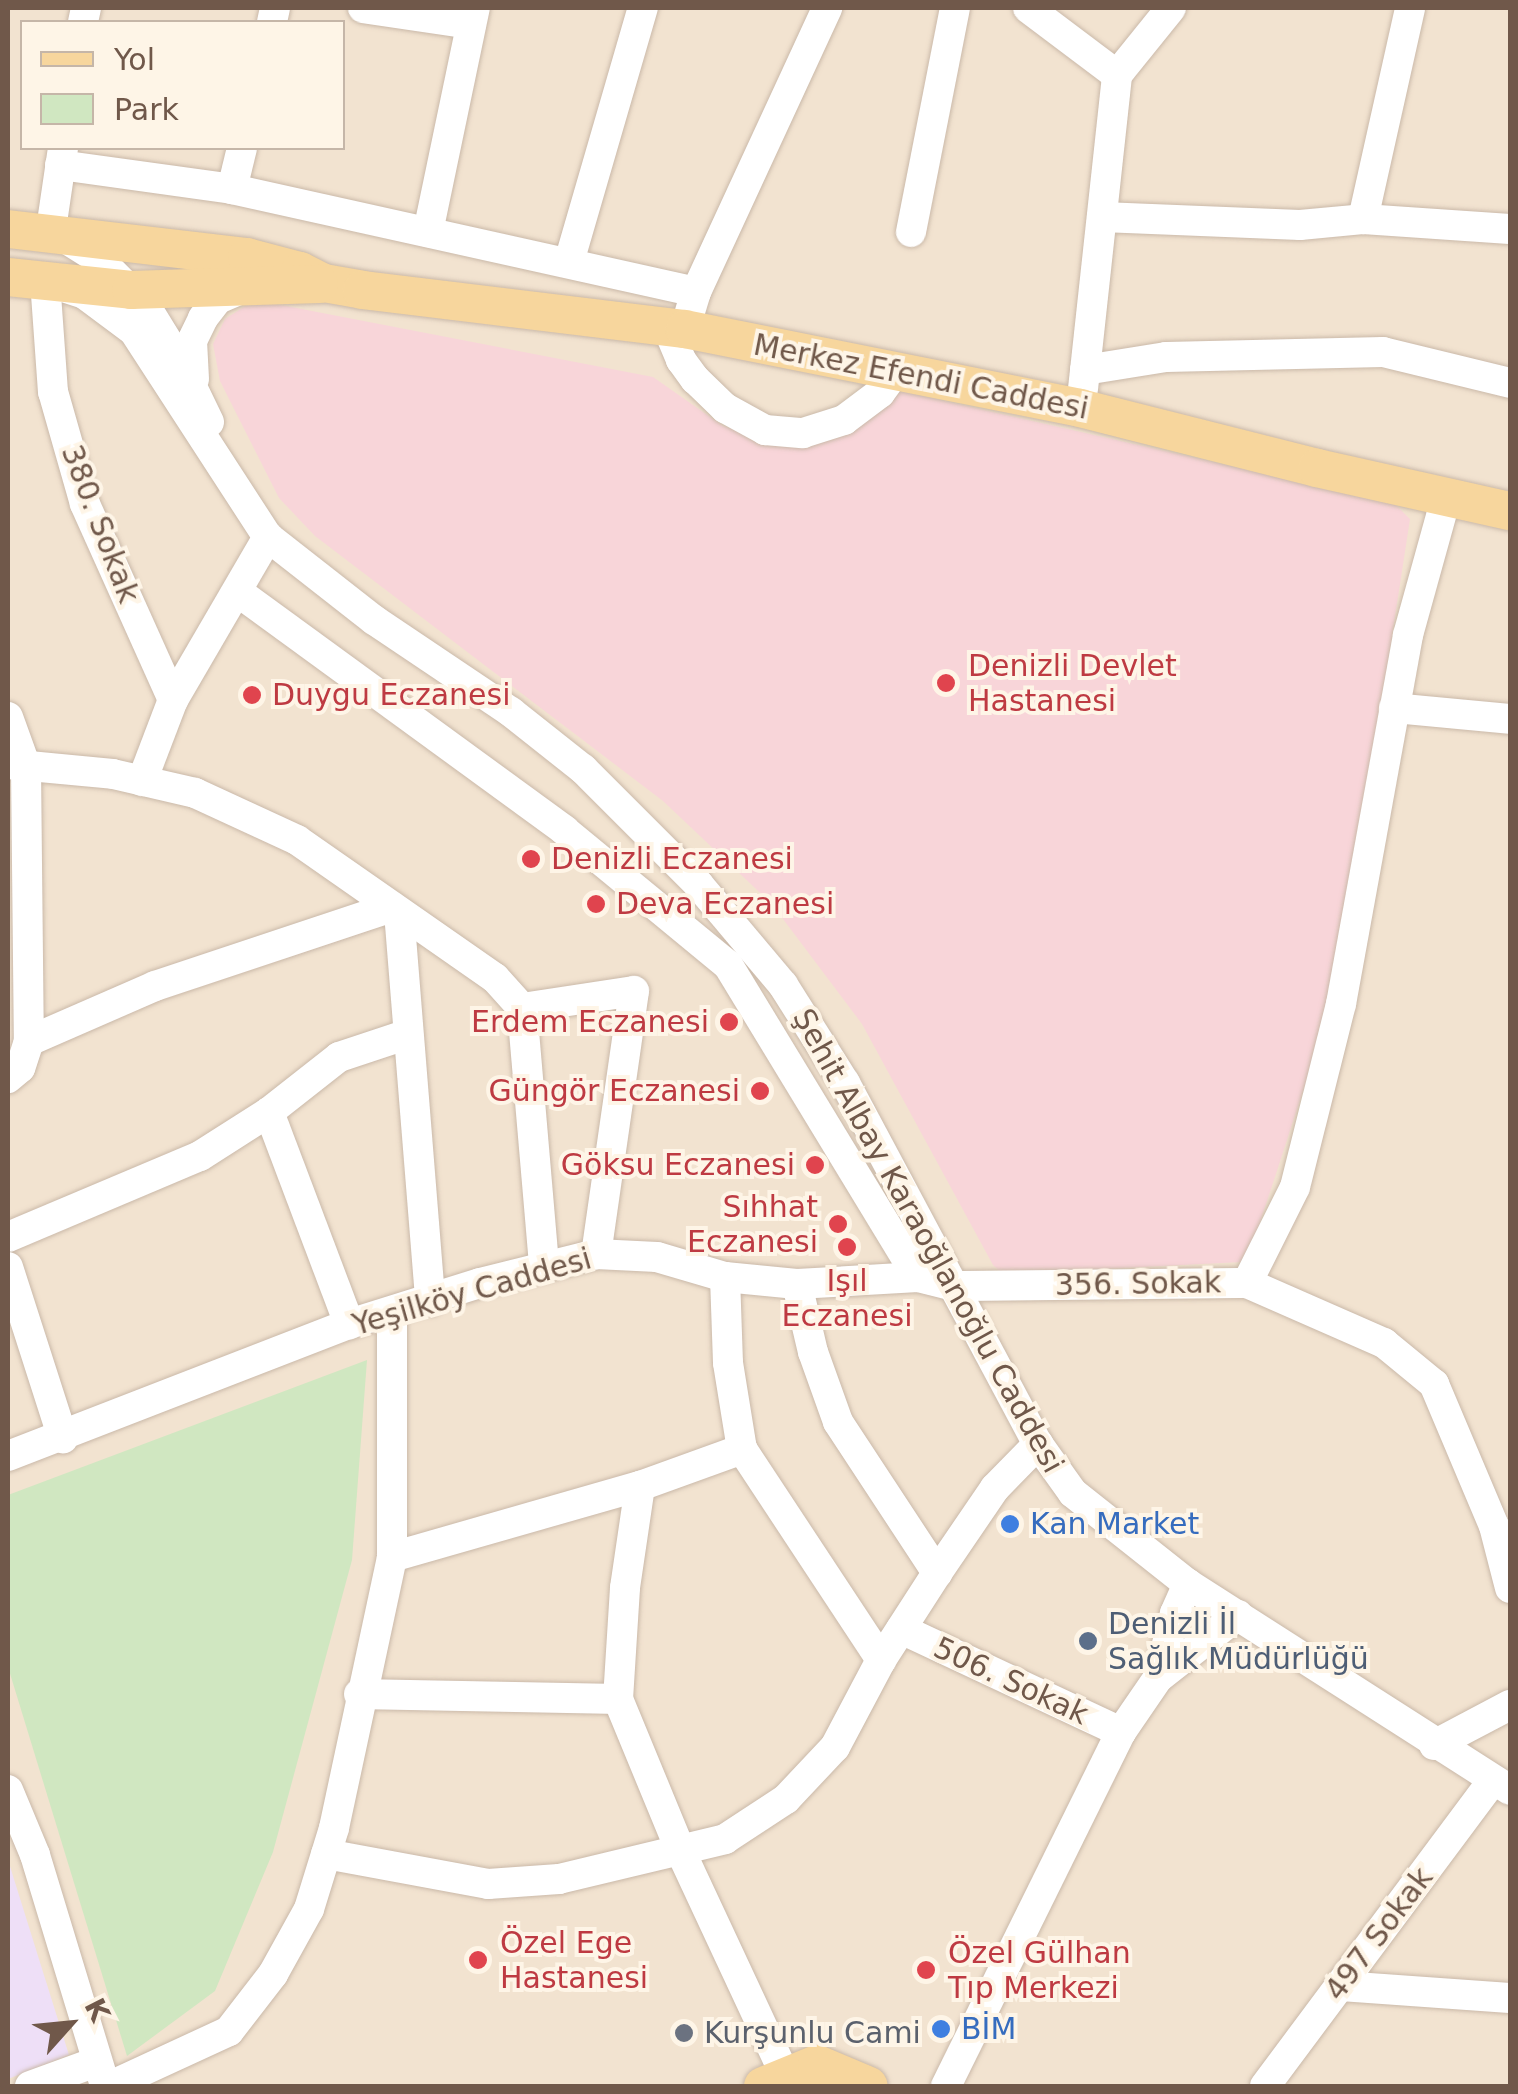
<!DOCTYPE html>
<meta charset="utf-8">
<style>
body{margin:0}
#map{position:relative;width:1518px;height:2094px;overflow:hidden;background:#fbf1e2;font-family:"DejaVu Sans",sans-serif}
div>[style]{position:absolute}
.residential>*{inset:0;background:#f2e3d0}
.education>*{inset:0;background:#eedff7}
.medical>*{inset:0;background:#f8d5d9}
.green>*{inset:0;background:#d0e7c1}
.roads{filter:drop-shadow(0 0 2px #cab9a9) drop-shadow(0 0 2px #cab9a9)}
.minor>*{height:30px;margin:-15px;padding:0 15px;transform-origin:15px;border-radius:15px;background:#fff}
.major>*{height:38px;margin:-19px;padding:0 19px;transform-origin:19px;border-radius:19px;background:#f7d69d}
.dots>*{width:28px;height:28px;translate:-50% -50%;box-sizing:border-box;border:5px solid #fef5e7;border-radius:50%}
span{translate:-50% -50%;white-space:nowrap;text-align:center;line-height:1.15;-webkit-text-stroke:8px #fef5e7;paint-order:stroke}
.street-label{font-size:30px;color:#70584a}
.health-label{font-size:30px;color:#be3a42}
.left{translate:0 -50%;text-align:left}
.right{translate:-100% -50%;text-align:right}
.shop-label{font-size:30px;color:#366cbe}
.service-label{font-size:30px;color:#4e5e75}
.worship-label{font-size:30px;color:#5b616d}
.frame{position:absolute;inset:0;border:10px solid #70584a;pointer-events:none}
.legend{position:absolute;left:20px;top:20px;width:325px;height:130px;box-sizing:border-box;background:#fef5e7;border:2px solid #c5b6a8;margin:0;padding:12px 18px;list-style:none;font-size:30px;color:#70584a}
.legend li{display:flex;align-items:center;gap:20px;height:50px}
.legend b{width:50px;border:2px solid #c5b6a8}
.north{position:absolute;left:20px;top:1974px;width:100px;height:100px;-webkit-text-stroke:8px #fef5e7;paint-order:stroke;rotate:63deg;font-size:28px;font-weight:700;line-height:40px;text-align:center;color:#70584a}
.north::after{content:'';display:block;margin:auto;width:35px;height:45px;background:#70584a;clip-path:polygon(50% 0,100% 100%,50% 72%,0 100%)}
</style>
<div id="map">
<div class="residential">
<i style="clip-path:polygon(evenodd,8px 8px,1510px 8px,1510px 2086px,8px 2086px,8px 8px,22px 22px,342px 22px,342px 148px,22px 148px,22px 22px)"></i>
</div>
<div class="education">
<i style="clip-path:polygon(8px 1860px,69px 2055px,8px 2079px)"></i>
</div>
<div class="medical">
<i style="clip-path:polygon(255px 300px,653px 377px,723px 426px,770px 441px,896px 390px,1394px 503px,1410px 519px,1339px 981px,1250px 1253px,1242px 1262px,1003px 1274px,993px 1265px,862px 1024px,771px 903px,663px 801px,315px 536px,279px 498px,220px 381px,213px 344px,225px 319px)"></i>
</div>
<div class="green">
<i style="clip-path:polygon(367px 1360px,352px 1560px,273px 1852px,215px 1991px,127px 2056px,8px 1667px,8px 1495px)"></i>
</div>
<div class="roads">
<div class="minor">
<i style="left:363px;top:8px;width:109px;rotate:8.4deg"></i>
<i style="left:1028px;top:8px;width:111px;rotate:37deg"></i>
<i style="left:83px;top:22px;width:14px;rotate:-78deg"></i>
<i style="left:272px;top:22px;width:14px;rotate:-78deg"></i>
<i style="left:60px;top:165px;width:174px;rotate:7.9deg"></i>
<i style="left:232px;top:189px;width:475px;rotate:12.5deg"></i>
<i style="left:696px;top:292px;width:39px;rotate:107deg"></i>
<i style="left:232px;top:189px;width:42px;rotate:-76.3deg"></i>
<i style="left:1102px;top:217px;width:198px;rotate:2.3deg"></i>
<i style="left:1300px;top:225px;width:63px;rotate:-5.4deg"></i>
<i style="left:1363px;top:219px;width:147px;rotate:3.9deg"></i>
<i style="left:1363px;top:219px;width:216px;rotate:-77.4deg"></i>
<i style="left:428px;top:232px;width:229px;rotate:-78.2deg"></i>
<i style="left:911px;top:232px;width:228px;rotate:-78.9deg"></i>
<i style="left:50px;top:236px;width:89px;rotate:-81.6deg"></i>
<i style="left:65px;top:238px;width:41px;rotate:32.2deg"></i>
<i style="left:100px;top:260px;width:64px;rotate:45deg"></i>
<i style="left:145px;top:305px;width:65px;rotate:58.3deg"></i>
<i style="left:179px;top:360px;width:69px;rotate:64.2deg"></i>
<i style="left:569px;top:262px;width:265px;rotate:-73.8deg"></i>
<i style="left:696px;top:292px;width:313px;rotate:-65.2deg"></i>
<i style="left:668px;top:329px;width:34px;rotate:67deg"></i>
<i style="left:681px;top:360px;width:24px;rotate:54deg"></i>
<i style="left:695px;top:379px;width:42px;rotate:44deg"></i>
<i style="left:725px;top:408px;width:46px;rotate:28.8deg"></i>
<i style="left:765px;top:430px;width:38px;rotate:5deg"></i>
<i style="left:803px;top:433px;width:43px;rotate:-17.6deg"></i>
<i style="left:844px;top:420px;width:45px;rotate:-36.9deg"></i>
<i style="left:880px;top:393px;width:27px;rotate:-54deg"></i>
<i style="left:1085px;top:370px;width:82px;rotate:-9.1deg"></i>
<i style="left:1166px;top:357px;width:217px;rotate:-1.3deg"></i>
<i style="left:1383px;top:352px;width:131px;rotate:13.7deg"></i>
<i style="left:194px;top:379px;width:38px;rotate:-93deg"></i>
<i style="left:192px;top:341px;width:25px;rotate:-64deg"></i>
<i style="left:203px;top:318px;width:24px;rotate:-52deg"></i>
<i style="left:218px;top:299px;width:28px;rotate:-23deg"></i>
<i style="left:1083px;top:389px;width:316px;rotate:-83.8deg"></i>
<i style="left:1117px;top:75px;width:86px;rotate:-51.1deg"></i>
<i style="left:238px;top:592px;width:404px;rotate:36.1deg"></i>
<i style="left:564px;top:830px;width:212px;rotate:39.5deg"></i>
<i style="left:728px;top:965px;width:365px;rotate:58.7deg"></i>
<i style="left:173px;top:700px;width:215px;rotate:-114.2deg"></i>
<i style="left:85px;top:504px;width:116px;rotate:-105.9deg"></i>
<i style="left:53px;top:392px;width:111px;rotate:-94.1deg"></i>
<i style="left:45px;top:281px;width:40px;rotate:18deg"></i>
<i style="left:83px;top:293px;width:64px;rotate:36.7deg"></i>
<i style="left:134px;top:331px;width:246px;rotate:57deg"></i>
<i style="left:268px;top:537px;width:135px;rotate:38.1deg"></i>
<i style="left:374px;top:620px;width:165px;rotate:33.9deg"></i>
<i style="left:511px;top:712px;width:92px;rotate:38.4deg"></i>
<i style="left:583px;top:769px;width:163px;rotate:45deg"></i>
<i style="left:698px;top:884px;width:132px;rotate:49.9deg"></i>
<i style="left:783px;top:985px;width:116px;rotate:57.7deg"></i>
<i style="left:845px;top:1083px;width:409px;rotate:61.9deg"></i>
<i style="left:1038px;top:1444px;width:60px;rotate:54.5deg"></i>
<i style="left:1073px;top:1493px;width:147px;rotate:38.4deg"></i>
<i style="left:1188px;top:1584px;width:382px;rotate:32.6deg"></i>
<i style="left:1394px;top:708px;width:117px;rotate:5.4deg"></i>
<i style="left:8px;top:717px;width:53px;rotate:70.2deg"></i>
<i style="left:26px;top:767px;width:274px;rotate:89.4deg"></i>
<i style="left:29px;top:1041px;width:28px;rotate:108deg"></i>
<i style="left:20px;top:1068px;width:16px;rotate:140deg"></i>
<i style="left:8px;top:764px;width:105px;rotate:5.4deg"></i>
<i style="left:113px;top:774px;width:84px;rotate:13deg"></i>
<i style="left:195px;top:793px;width:112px;rotate:24.7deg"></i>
<i style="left:297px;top:840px;width:241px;rotate:34.9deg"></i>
<i style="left:495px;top:978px;width:40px;rotate:48deg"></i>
<i style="left:522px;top:1008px;width:259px;rotate:85.1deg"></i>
<i style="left:142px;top:781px;width:87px;rotate:-69.1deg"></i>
<i style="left:173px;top:700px;width:189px;rotate:-59.8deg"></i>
<i style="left:399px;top:912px;width:390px;rotate:85.4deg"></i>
<i style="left:522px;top:1008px;width:113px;rotate:-8.6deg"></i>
<i style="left:634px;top:991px;width:266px;rotate:98.2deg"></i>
<i style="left:29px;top:1041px;width:137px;rotate:-23.6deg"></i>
<i style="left:155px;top:986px;width:250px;rotate:-18.4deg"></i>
<i style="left:269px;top:1112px;width:227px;rotate:69.3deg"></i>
<i style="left:8px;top:1237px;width:208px;rotate:-22.9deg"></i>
<i style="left:200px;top:1156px;width:82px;rotate:-32.5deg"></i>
<i style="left:269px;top:1112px;width:89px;rotate:-38.2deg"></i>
<i style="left:339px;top:1057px;width:73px;rotate:-18.4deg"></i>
<i style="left:8px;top:1267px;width:180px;rotate:72.2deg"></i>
<i style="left:725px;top:1277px;width:86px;rotate:88deg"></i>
<i style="left:728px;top:1363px;width:87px;rotate:80.8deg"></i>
<i style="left:742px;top:1449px;width:253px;rotate:56.6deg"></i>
<i style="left:1247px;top:1283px;width:107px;rotate:-63.4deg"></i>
<i style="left:1295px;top:1187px;width:189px;rotate:-75.9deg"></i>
<i style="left:1341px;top:1004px;width:375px;rotate:-79.7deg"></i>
<i style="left:1408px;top:635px;width:142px;rotate:-74.5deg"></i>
<i style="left:797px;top:1284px;width:70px;rotate:76.8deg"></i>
<i style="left:813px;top:1352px;width:74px;rotate:70.3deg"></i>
<i style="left:838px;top:1422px;width:181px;rotate:56.7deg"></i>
<i style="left:8px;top:1456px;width:366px;rotate:-21.2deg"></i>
<i style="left:349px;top:1324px;width:137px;rotate:-17.4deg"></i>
<i style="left:480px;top:1283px;width:120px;rotate:-14deg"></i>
<i style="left:596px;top:1254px;width:61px;rotate:2.8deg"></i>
<i style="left:657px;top:1257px;width:71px;rotate:16.4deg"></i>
<i style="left:725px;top:1277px;width:72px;rotate:5.6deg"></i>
<i style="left:797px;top:1284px;width:121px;rotate:-3.3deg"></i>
<i style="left:918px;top:1277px;width:38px;rotate:14deg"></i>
<i style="left:955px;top:1286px;width:292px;rotate:-0.6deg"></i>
<i style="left:1247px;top:1283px;width:150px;rotate:23.7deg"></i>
<i style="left:1384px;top:1343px;width:65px;rotate:39.4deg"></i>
<i style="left:1434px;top:1384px;width:154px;rotate:67.1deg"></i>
<i style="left:1494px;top:1526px;width:64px;rotate:75.5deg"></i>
<i style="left:640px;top:1486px;width:103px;rotate:98.4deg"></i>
<i style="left:625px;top:1588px;width:111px;rotate:93.6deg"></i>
<i style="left:618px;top:1699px;width:165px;rotate:67.6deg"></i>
<i style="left:681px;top:1852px;width:248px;rotate:65deg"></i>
<i style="left:392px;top:1557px;width:258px;rotate:-16deg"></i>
<i style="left:640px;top:1486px;width:109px;rotate:-19.9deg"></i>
<i style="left:901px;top:1629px;width:243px;rotate:25.1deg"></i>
<i style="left:1158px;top:1678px;width:102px;rotate:-38.2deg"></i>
<i style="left:359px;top:1694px;width:259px;rotate:1.1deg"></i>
<i style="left:1434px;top:1745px;width:86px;rotate:-27.8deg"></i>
<i style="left:8px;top:1790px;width:70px;rotate:67.4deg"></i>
<i style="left:35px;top:1855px;width:241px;rotate:73.1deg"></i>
<i style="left:326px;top:1854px;width:165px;rotate:10.5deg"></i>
<i style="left:488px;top:1884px;width:71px;rotate:-4deg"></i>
<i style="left:559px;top:1879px;width:171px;rotate:-13.5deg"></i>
<i style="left:725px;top:1839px;width:73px;rotate:-33.3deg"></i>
<i style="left:786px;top:1799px;width:71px;rotate:-46.7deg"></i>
<i style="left:835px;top:1747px;width:98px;rotate:-62.1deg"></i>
<i style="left:881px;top:1660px;width:103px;rotate:-57.2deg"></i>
<i style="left:937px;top:1573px;width:103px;rotate:-55.7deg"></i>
<i style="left:995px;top:1488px;width:62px;rotate:-45.7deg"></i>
<i style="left:1341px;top:1986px;width:169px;rotate:4.1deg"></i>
<i style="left:30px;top:2086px;width:70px;rotate:-20deg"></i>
<i style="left:110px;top:2086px;width:131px;rotate:-24.8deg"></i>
<i style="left:229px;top:2031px;width:72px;rotate:-52.3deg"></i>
<i style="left:273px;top:1974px;width:74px;rotate:-61deg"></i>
<i style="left:309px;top:1909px;width:85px;rotate:-72.8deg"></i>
<i style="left:334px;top:1828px;width:277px;rotate:-77.9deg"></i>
<i style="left:392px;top:1557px;width:243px;rotate:-90deg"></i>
<i style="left:946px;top:2086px;width:395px;rotate:-63.7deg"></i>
<i style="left:1121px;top:1732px;width:65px;rotate:-55.6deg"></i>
<i style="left:1158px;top:1678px;width:67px;rotate:-75.3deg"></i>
<i style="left:1175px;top:1613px;width:32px;rotate:-66deg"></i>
<i style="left:1265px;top:2086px;width:380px;rotate:-53.3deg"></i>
</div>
<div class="major">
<i style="left:8px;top:229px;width:241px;rotate:6.7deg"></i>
<i style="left:247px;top:257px;width:55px;rotate:14.8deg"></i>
<i style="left:300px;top:271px;width:27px;rotate:27deg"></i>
<i style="left:324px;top:283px;width:39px;rotate:10deg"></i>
<i style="left:362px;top:290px;width:325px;rotate:6.9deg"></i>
<i style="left:685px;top:329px;width:403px;rotate:11.3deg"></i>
<i style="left:1080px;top:408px;width:244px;rotate:14.2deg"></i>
<i style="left:1317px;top:468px;width:198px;rotate:12.6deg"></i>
<i style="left:8px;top:277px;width:124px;rotate:6deg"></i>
<i style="left:131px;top:290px;width:188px;rotate:-1.8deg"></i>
<i style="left:763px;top:2086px;width:58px;rotate:-22.2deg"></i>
<i style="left:817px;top:2064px;width:56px;rotate:22.9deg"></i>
</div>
</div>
<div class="dots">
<i style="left:946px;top:683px;background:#e0444e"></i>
<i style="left:252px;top:695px;background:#e0444e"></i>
<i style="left:531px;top:859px;background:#e0444e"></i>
<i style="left:596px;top:904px;background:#e0444e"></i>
<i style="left:729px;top:1022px;background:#e0444e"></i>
<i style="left:760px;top:1091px;background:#e0444e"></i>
<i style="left:815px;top:1165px;background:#e0444e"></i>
<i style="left:838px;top:1224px;background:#e0444e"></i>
<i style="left:847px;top:1247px;background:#e0444e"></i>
<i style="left:1010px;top:1524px;background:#3f7fe0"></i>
<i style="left:1088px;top:1641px;background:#5c6f8a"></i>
<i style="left:478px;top:1960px;background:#e0444e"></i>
<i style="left:926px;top:1970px;background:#e0444e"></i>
<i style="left:941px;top:2029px;background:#3f7fe0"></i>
<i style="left:684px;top:2033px;background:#6b7280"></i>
</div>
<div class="street-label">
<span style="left:921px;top:377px;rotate:11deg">Merkez Efendi Caddesi</span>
<span style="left:100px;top:524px;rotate:69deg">380. Sokak</span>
<span style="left:928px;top:1241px;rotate:61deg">Şehit Albay Karaoğlanoğlu Caddesi</span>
<span style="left:1138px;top:1284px;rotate:-1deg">356. Sokak</span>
<span style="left:472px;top:1292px;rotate:-16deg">Yeşilköy Caddesi</span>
<span style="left:1011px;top:1681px;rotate:25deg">506. Sokak</span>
<span style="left:1379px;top:1934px;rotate:-53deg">497 Sokak</span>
</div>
<div class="health-label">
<span class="left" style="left:968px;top:683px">Denizli Devlet<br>Hastanesi</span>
<span class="left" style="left:272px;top:695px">Duygu Eczanesi</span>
<span class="left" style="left:551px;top:859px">Denizli Eczanesi</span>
<span class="left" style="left:616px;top:904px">Deva Eczanesi</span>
<span class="right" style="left:709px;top:1022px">Erdem Eczanesi</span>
<span class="right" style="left:740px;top:1091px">Güngör Eczanesi</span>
<span class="right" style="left:795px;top:1165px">Göksu Eczanesi</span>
<span class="right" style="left:818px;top:1224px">Sıhhat<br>Eczanesi</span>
<span style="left:847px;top:1298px">Işıl<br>Eczanesi</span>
<span class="left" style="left:500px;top:1960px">Özel Ege<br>Hastanesi</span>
<span class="left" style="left:948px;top:1970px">Özel Gülhan<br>Tıp Merkezi</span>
</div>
<div class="shop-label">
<span class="left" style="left:1030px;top:1524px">Kan Market</span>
<span class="left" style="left:961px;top:2029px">BİM</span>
</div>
<div class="service-label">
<span class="left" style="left:1108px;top:1641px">Denizli İl<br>Sağlık Müdürlüğü</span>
</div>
<div class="worship-label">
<span class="left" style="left:704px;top:2033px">Kurşunlu Cami</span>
</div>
<div class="frame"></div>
<ul class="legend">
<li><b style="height:12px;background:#f7d69d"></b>Yol</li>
<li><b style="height:28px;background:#d0e7c1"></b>Park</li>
</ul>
<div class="north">K</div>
</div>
